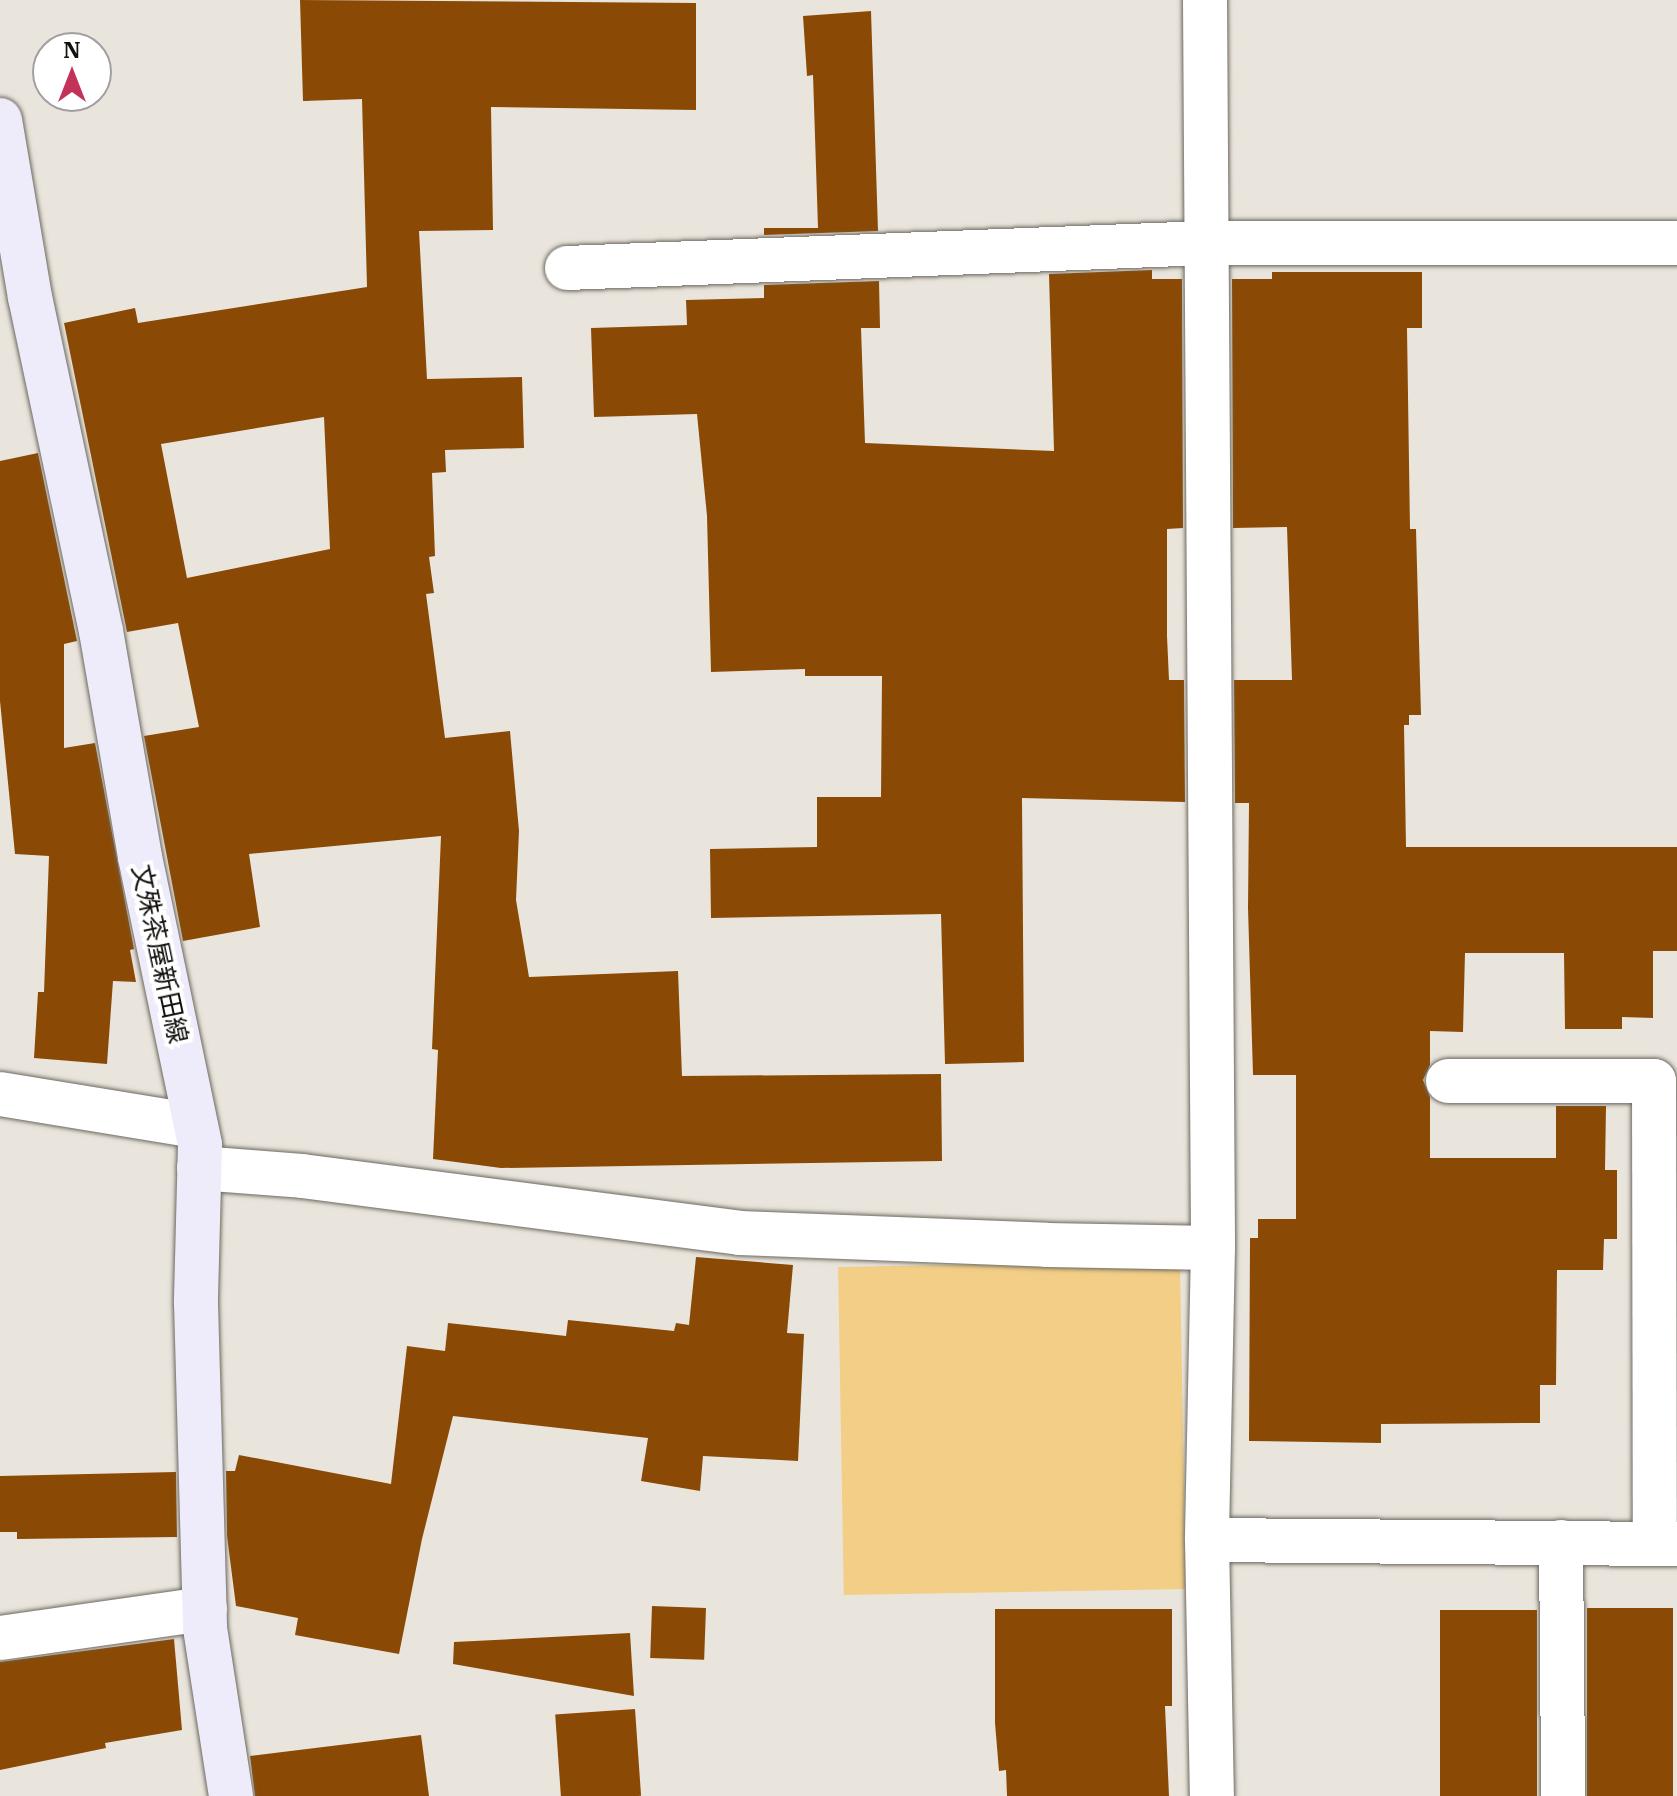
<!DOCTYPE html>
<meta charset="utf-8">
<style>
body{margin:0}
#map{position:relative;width:1677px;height:1796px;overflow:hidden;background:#eae5dc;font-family:"IBM Plex Serif","Noto Sans JP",serif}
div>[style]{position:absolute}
.green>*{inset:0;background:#f2ce87;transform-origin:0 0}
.building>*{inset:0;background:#8a4a05;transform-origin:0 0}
.roads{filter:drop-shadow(0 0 2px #6d6960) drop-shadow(0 0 2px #6d6960)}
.street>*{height:44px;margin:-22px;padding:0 22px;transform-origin:22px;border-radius:22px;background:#fff}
.secondary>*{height:44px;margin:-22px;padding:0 22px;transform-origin:22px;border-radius:22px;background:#eeebfb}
span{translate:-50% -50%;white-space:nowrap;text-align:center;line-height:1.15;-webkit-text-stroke:8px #fff;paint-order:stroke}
.street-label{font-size:26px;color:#13110e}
.north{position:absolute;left:32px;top:32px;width:80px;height:80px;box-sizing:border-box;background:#fff;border:2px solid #a1a09f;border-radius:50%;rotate:0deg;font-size:22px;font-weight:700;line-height:32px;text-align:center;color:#13110e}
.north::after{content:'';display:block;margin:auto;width:28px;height:36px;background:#c33359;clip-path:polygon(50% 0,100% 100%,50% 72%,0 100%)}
</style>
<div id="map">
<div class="green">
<i style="left:1180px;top:1261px;width:328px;height:342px;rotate:89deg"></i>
</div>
<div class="building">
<i style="clip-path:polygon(evenodd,300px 0,696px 3px,696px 110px,491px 107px,493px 230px,419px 231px,427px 379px,522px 377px,524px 448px,445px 450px,446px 472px,432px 473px,435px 556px,429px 557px,434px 593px,426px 594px,445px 738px,510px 731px,519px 831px,516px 900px,529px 977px,678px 971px,682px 1076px,941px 1074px,942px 1161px,501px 1168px,433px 1159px,438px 1050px,432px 1049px,441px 836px,249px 854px,260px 927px,183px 941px,144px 736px,199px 727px,178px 623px,127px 632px,64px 323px,135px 308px,138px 323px,367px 287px,362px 99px,303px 101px,300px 0,324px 417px,330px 549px,187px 578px,161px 444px,324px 417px)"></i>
<i style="clip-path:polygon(871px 11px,878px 231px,764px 235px,764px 228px,818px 228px,813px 75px,807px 76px,803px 16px)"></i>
<i style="clip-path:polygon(1152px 270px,1152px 279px,1182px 279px,1183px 528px,1167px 529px,1167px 636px,1169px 680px,1184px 680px,1185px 802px,1022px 798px,1024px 1062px,945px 1064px,941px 914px,711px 918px,710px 849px,817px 847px,817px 797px,881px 797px,882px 676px,805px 676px,805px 669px,711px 672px,707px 516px,697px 414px,594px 417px,591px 328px,687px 325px,686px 300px,764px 298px,764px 285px,879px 281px,880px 328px,861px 328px,865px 443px,1054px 451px,1049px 274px)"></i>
<i style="clip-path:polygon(1272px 272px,1422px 272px,1422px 328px,1407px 328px,1410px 529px,1416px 529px,1421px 715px,1409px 715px,1409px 725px,1404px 725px,1406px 847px,1677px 847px,1677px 951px,1653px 951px,1653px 1018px,1622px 1017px,1622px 1029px,1565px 1029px,1564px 953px,1465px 953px,1463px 1032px,1430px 1031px,1430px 1065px,1423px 1080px,1430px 1097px,1430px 1158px,1556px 1158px,1556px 1106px,1606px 1106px,1605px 1170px,1617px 1170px,1617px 1239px,1604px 1239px,1603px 1270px,1557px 1270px,1556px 1385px,1540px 1385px,1540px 1423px,1381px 1424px,1381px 1443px,1249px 1441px,1250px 1238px,1258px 1238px,1258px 1219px,1296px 1219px,1296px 1075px,1253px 1075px,1248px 908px,1249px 803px,1235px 803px,1234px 680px,1292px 680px,1287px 527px,1233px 528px,1232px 279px,1272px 279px)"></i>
<i style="clip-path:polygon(38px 453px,77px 641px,64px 644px,64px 748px,95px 743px,134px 949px,130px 950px,136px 982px,113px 981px,107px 1064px,34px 1058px,38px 992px,44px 992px,49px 856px,15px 854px,0 701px,0 461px)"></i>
<i style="clip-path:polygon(696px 1257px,793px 1265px,787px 1333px,804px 1334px,798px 1461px,703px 1456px,700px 1491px,641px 1481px,648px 1438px,453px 1416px,422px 1539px,399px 1654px,295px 1635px,298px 1618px,236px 1606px,227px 1536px,226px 1471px,235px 1471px,239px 1455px,391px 1484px,407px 1346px,445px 1351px,448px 1323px,566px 1336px,568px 1320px,674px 1331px,676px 1323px,689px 1325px)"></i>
<i style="clip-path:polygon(176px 1472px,177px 1537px,17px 1539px,17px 1532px,0 1532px,0 1476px)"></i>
<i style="left:652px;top:1606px;width:54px;height:52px;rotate:2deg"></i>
<i style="left:1673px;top:1608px;width:188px;height:86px;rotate:90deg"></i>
<i style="clip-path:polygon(995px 1609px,1172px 1609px,1172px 1706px,1165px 1706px,1169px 1796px,1007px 1796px,1006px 1770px,999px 1771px,995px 1723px)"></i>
<i style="left:1440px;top:1610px;width:97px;height:186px"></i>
<i style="clip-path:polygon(630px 1633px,634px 1696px,453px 1664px,454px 1642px)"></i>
<i style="clip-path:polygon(174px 1639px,182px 1730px,105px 1743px,106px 1748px,0 1770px,0 1662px)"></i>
<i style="left:635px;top:1709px;width:87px;height:80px;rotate:86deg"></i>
<i style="clip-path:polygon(421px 1735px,429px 1796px,255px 1796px,250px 1756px)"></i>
</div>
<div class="roads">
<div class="street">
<i style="left:1205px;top:0;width:1248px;rotate:89.63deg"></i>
<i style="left:1213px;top:1248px;width:292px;rotate:91.2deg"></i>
<i style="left:1207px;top:1540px;width:256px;rotate:88.9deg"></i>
<i style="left:567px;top:268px;width:639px;rotate:-2.24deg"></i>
<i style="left:1206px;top:243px;width:471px"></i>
<i style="left:1448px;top:1081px;width:206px"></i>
<i style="left:1654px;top:1081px;width:462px;rotate:89.9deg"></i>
<i style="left:0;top:1094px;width:198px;rotate:9.3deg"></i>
<i style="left:199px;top:1168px;width:103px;rotate:4.4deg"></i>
<i style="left:302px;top:1176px;width:442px;rotate:7.4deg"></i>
<i style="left:740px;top:1233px;width:307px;rotate:2.2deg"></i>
<i style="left:1047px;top:1245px;width:166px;rotate:1deg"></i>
<i style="left:1207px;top:1540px;width:470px;rotate:0.5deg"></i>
<i style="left:1561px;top:1542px;width:254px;rotate:89.5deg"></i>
<i style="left:0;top:1638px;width:207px;rotate:-8.1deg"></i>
</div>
<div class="secondary">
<i style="left:0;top:120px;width:180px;rotate:80.4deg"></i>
<i style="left:30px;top:297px;width:341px;rotate:78deg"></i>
<i style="left:101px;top:631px;width:229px;rotate:80.2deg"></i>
<i style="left:140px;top:857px;width:294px;rotate:78.2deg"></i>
<i style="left:200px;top:1145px;width:158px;rotate:91.5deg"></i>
<i style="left:196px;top:1303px;width:325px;rotate:88.4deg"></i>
<i style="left:205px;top:1628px;width:170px;rotate:81.2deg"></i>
</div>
</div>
<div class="street-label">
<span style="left:160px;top:954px;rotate:78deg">文殊茶屋新田線</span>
</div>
<div class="north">N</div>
</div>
